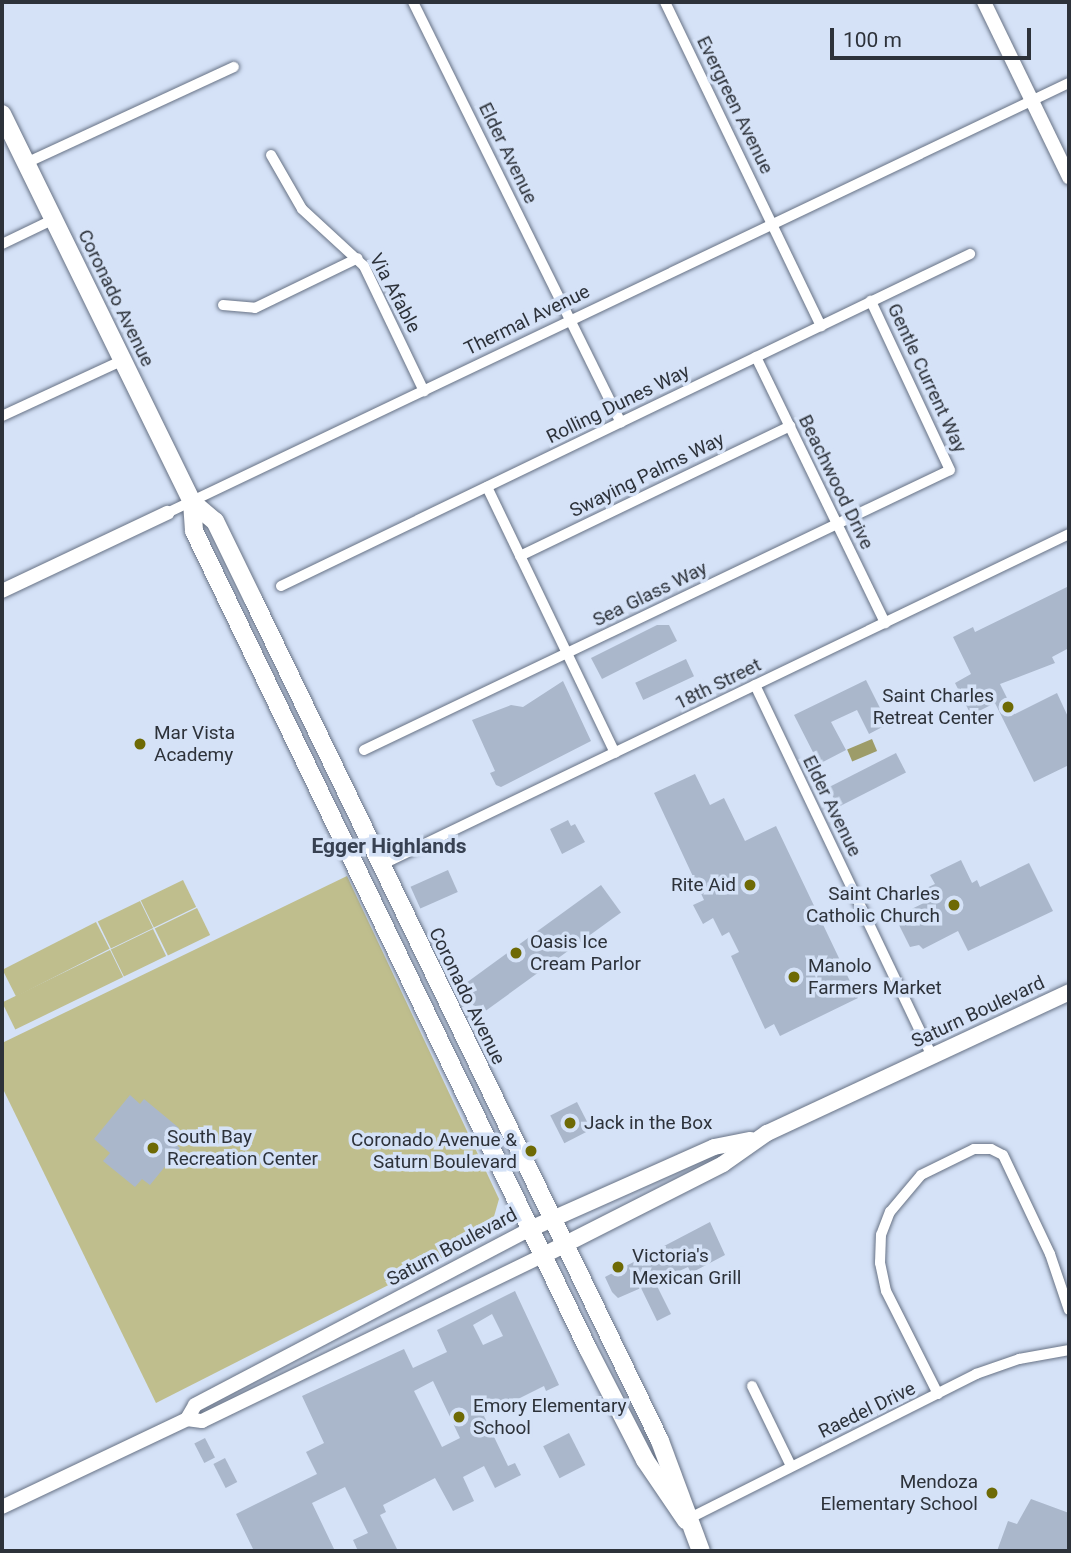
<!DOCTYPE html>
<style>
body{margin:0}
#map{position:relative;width:1071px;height:1553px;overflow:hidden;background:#d5e2f7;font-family:Roboto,sans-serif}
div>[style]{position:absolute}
.green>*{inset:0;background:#bfbe8d;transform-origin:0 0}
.water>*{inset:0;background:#9d9c69;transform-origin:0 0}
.building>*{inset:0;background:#aab7cb;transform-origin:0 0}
.roads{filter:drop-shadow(0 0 2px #677285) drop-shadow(0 0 2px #677285)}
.minor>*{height:10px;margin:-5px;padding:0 5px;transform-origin:5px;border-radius:5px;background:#fff}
.tertiary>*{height:14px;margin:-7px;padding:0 7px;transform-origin:7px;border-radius:7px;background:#fff}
.secondary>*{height:16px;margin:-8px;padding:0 8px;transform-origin:8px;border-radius:8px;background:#fff}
.primary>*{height:18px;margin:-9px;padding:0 9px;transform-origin:9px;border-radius:9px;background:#fff}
.dots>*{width:19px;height:19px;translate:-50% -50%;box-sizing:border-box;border:4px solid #d5e2f7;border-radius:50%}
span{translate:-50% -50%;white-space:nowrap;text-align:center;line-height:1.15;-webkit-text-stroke:7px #d5e2f7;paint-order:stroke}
.street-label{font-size:19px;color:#2d323a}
.poi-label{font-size:19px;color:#2d323a}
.right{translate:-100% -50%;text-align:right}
.left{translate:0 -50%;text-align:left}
.neighbourhood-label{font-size:21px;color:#374152;font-weight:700}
.frame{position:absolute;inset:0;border:4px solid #2d323a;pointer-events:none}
.scale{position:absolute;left:830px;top:28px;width:201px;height:32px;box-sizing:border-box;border:4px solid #2d323a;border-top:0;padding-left:9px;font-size:21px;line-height:24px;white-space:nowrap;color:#2d323a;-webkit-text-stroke:5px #d5e2f7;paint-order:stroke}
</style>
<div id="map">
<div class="green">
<i style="clip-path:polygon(347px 876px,499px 1199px,489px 1234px,156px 1403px,2px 1087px,2px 1043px)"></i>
<i style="left:183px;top:880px;width:30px;height:47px;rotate:64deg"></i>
<i style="left:140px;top:901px;width:30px;height:47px;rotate:64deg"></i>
<i style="left:197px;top:908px;width:30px;height:47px;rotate:64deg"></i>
<i style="left:96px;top:922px;width:30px;height:105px;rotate:63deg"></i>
<i style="left:153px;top:929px;width:30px;height:47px;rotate:64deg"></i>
<i style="left:110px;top:950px;width:30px;height:120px;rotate:64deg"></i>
</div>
<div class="water">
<i style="left:872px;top:739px;width:13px;height:27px;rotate:67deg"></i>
</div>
<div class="building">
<i style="clip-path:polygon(1069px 586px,1069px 648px,1052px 657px,1055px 663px,1000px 684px,1015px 714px,1057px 693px,1069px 719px,1069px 765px,1034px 782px,995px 703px,971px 715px,955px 683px,971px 674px,953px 637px,973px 627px,975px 632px)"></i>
<i style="clip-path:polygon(657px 625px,669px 625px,677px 641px,602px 679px,591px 658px)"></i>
<i style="left:686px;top:659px;width:19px;height:56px;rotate:65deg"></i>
<i style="clip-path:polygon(866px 680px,888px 724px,869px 734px,857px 710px,831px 722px,846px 750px,819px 764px,794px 715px)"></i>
<i style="clip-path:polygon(563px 681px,591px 741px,501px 787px,496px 785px,490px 773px,495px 771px,472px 720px,511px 705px,523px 707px)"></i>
<i style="left:896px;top:753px;width:22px;height:76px;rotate:63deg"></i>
<i style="clip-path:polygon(695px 774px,710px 805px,724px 798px,745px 841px,776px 826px,858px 998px,780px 1036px,774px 1024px,765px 1029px,731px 956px,739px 952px,729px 932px,722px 936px,713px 918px,703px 924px,693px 905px,704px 900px,654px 793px)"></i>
<i style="clip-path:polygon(568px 820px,571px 826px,575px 824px,585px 842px,562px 854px,550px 829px)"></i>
<i style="clip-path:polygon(961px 860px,972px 883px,977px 880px,980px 887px,1029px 863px,1053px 911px,968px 951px,958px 931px,923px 949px,919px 945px,910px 947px,895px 917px,928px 901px,922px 890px,935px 884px,930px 875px)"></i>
<i style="left:448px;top:870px;width:24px;height:41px;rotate:66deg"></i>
<i style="left:601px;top:885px;width:34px;height:174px;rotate:54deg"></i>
<i style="clip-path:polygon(130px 1095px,140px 1104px,144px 1099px,179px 1128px,170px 1139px,180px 1148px,150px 1185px,142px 1179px,135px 1187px,103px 1161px,110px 1153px,94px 1139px)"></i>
<i style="left:577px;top:1102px;width:31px;height:30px;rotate:63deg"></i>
<i style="clip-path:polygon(710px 1222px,725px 1255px,691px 1273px,688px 1267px,655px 1282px,671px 1314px,657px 1321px,641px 1288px,618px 1298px,612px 1292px,605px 1277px)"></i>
<i style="clip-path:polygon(evenodd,515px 1291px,559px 1385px,546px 1391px,544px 1386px,484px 1416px,508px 1466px,515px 1463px,521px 1475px,495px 1488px,484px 1466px,463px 1477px,474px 1501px,453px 1511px,435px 1478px,383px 1505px,386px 1512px,380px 1515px,398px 1551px,358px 1551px,353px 1540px,368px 1533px,345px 1487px,312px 1503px,335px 1551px,254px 1551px,236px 1514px,317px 1474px,306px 1452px,324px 1443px,302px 1396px,404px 1349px,413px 1368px,447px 1352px,437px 1330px,515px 1291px,492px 1314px,503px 1336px,483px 1345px,473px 1325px,492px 1314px,515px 1291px,433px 1381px,460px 1438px,442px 1447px,414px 1391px,433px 1381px)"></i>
<i style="left:569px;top:1433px;width:36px;height:29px;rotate:63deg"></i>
<i style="left:205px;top:1438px;width:22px;height:12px;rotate:63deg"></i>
<i style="left:225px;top:1458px;width:27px;height:13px;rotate:63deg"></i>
<i style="clip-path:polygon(1031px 1499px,1069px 1513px,1069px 1551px,997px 1551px,1008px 1521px,1017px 1524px)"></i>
</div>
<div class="roads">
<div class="minor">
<i style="left:413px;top:2px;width:469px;rotate:63.7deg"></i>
<i style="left:665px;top:2px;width:360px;rotate:64.3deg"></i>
<i style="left:271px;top:155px;width:62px;rotate:60.1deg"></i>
<i style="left:302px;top:209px;width:84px;rotate:42.6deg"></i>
<i style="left:364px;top:266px;width:139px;rotate:64.4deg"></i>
<i style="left:26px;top:163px;width:229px;rotate:-24.8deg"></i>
<i style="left:2px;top:244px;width:58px;rotate:-25.7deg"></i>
<i style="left:223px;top:305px;width:32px;rotate:5deg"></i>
<i style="left:255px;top:308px;width:114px;rotate:-25.9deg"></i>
<i style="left:756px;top:357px;width:296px;rotate:64.1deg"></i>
<i style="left:2px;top:416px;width:133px;rotate:-24.8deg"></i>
<i style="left:487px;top:487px;width:295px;rotate:64.3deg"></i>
<i style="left:167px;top:513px;width:999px;rotate:-25.49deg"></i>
<i style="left:520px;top:556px;width:300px;rotate:-25.7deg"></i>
<i style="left:281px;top:586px;width:765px;rotate:-25.73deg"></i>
<i style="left:755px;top:685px;width:411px;rotate:64.5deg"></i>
<i style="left:364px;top:750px;width:649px;rotate:-25.54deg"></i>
<i style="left:950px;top:470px;width:187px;rotate:-115.1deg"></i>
<i style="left:381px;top:865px;width:763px;rotate:-25.69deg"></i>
<i style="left:752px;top:1386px;width:89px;rotate:64deg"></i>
<i style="left:938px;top:1394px;width:115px;rotate:-116.8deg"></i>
<i style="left:886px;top:1291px;width:29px;rotate:-102deg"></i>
<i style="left:880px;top:1263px;width:28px;rotate:-88deg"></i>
<i style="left:881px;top:1235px;width:25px;rotate:-69deg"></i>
<i style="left:890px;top:1212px;width:48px;rotate:-50deg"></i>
<i style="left:921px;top:1175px;width:59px;rotate:-26.1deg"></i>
<i style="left:974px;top:1149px;width:17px"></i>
<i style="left:991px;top:1149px;width:13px;rotate:27deg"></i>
<i style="left:1003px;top:1155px;width:110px;rotate:64.6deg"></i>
<i style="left:1050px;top:1254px;width:59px;rotate:71.3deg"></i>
<i style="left:686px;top:1520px;width:325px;rotate:-26.7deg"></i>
<i style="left:976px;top:1374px;width:46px;rotate:-19.2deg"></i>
<i style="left:1019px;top:1359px;width:51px;rotate:-10.2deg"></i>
</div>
<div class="tertiary">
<i style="left:984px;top:2px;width:195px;rotate:64.1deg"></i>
<i style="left:2px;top:591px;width:183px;rotate:-25.3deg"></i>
<i style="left:187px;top:1419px;width:15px;rotate:8deg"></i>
<i style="left:202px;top:1421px;width:378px;rotate:-25.9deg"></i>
<i style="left:2px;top:1507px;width:205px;rotate:-25.4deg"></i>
<i style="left:187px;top:1419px;width:16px;rotate:-60deg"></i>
<i style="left:195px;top:1405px;width:378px;rotate:-27.7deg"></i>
</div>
<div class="secondary">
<i style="left:530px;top:1229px;width:201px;rotate:-24deg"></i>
<i style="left:714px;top:1147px;width:37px;rotate:-11deg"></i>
<i style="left:542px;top:1256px;width:203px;rotate:-26.9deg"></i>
<i style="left:723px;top:1164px;width:54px;rotate:-35.2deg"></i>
<i style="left:767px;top:1133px;width:333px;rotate:-25deg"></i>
</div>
<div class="primary">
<i style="left:2px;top:114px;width:432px;rotate:63.9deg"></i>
<i style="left:192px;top:502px;width:29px;rotate:86deg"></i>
<i style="left:194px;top:531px;width:908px;rotate:64.28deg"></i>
<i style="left:588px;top:1349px;width:125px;rotate:62.8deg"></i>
<i style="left:645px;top:1460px;width:73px;rotate:55.7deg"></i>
<i style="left:192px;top:502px;width:30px;rotate:40deg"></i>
<i style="left:215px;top:521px;width:87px;rotate:64deg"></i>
<i style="left:253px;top:599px;width:935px;rotate:64.2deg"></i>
<i style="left:660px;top:1441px;width:117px;rotate:69.6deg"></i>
</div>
</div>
<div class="dots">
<i style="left:1008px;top:707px;background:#6e6a05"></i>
<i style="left:140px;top:744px;background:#6e6a05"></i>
<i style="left:750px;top:885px;background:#6e6a05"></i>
<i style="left:954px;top:905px;background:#6e6a05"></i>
<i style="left:516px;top:953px;background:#6e6a05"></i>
<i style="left:794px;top:977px;background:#6e6a05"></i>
<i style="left:570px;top:1123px;background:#6e6a05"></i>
<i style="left:153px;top:1148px;background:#6e6a05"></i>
<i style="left:531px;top:1151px;background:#6e6a05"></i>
<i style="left:618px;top:1267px;background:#6e6a05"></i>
<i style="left:459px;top:1417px;background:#6e6a05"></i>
<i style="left:992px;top:1493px;background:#6e6a05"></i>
</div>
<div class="street-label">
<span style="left:735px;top:105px;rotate:64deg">Evergreen Avenue</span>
<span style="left:508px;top:153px;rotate:64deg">Elder Avenue</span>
<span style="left:395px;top:293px;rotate:62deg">Via Afable</span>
<span style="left:116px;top:298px;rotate:64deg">Coronado Avenue</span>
<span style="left:527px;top:320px;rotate:-26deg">Thermal Avenue</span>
<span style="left:927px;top:378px;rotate:65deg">Gentle Current Way</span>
<span style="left:618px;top:404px;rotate:-26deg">Rolling Dunes Way</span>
<span style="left:647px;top:475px;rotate:-26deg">Swaying Palms Way</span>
<span style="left:836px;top:482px;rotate:64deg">Beachwood Drive</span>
<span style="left:650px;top:594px;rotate:-26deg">Sea Glass Way</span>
<span style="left:718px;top:684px;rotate:-26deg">18th Street</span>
<span style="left:832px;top:806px;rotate:64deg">Elder Avenue</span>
<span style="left:467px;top:996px;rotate:64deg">Coronado Avenue</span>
<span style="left:978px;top:1012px;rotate:-25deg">Saturn Boulevard</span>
<span style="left:452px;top:1247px;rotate:-28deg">Saturn Boulevard</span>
<span style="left:867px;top:1410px;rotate:-26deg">Raedel Drive</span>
</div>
<div class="poi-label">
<span class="right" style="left:994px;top:707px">Saint Charles<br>Retreat Center</span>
<span class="left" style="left:154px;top:744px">Mar Vista<br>Academy</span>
<span class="right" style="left:736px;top:885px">Rite Aid</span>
<span class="right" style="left:940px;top:905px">Saint Charles<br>Catholic Church</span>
<span class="left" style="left:530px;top:953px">Oasis Ice<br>Cream Parlor</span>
<span class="left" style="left:808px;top:977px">Manolo<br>Farmers Market</span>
<span class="left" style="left:584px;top:1123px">Jack in the Box</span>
<span class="left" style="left:167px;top:1148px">South Bay<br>Recreation Center</span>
<span class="right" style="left:517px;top:1151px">Coronado Avenue &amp;<br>Saturn Boulevard</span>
<span class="left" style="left:632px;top:1267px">Victoria's<br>Mexican Grill</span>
<span class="left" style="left:473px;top:1417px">Emory Elementary<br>School</span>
<span class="right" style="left:978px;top:1493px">Mendoza<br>Elementary School</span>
</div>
<div class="neighbourhood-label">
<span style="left:389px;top:846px">Egger Highlands</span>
</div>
<div class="frame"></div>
<div class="scale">100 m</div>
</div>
